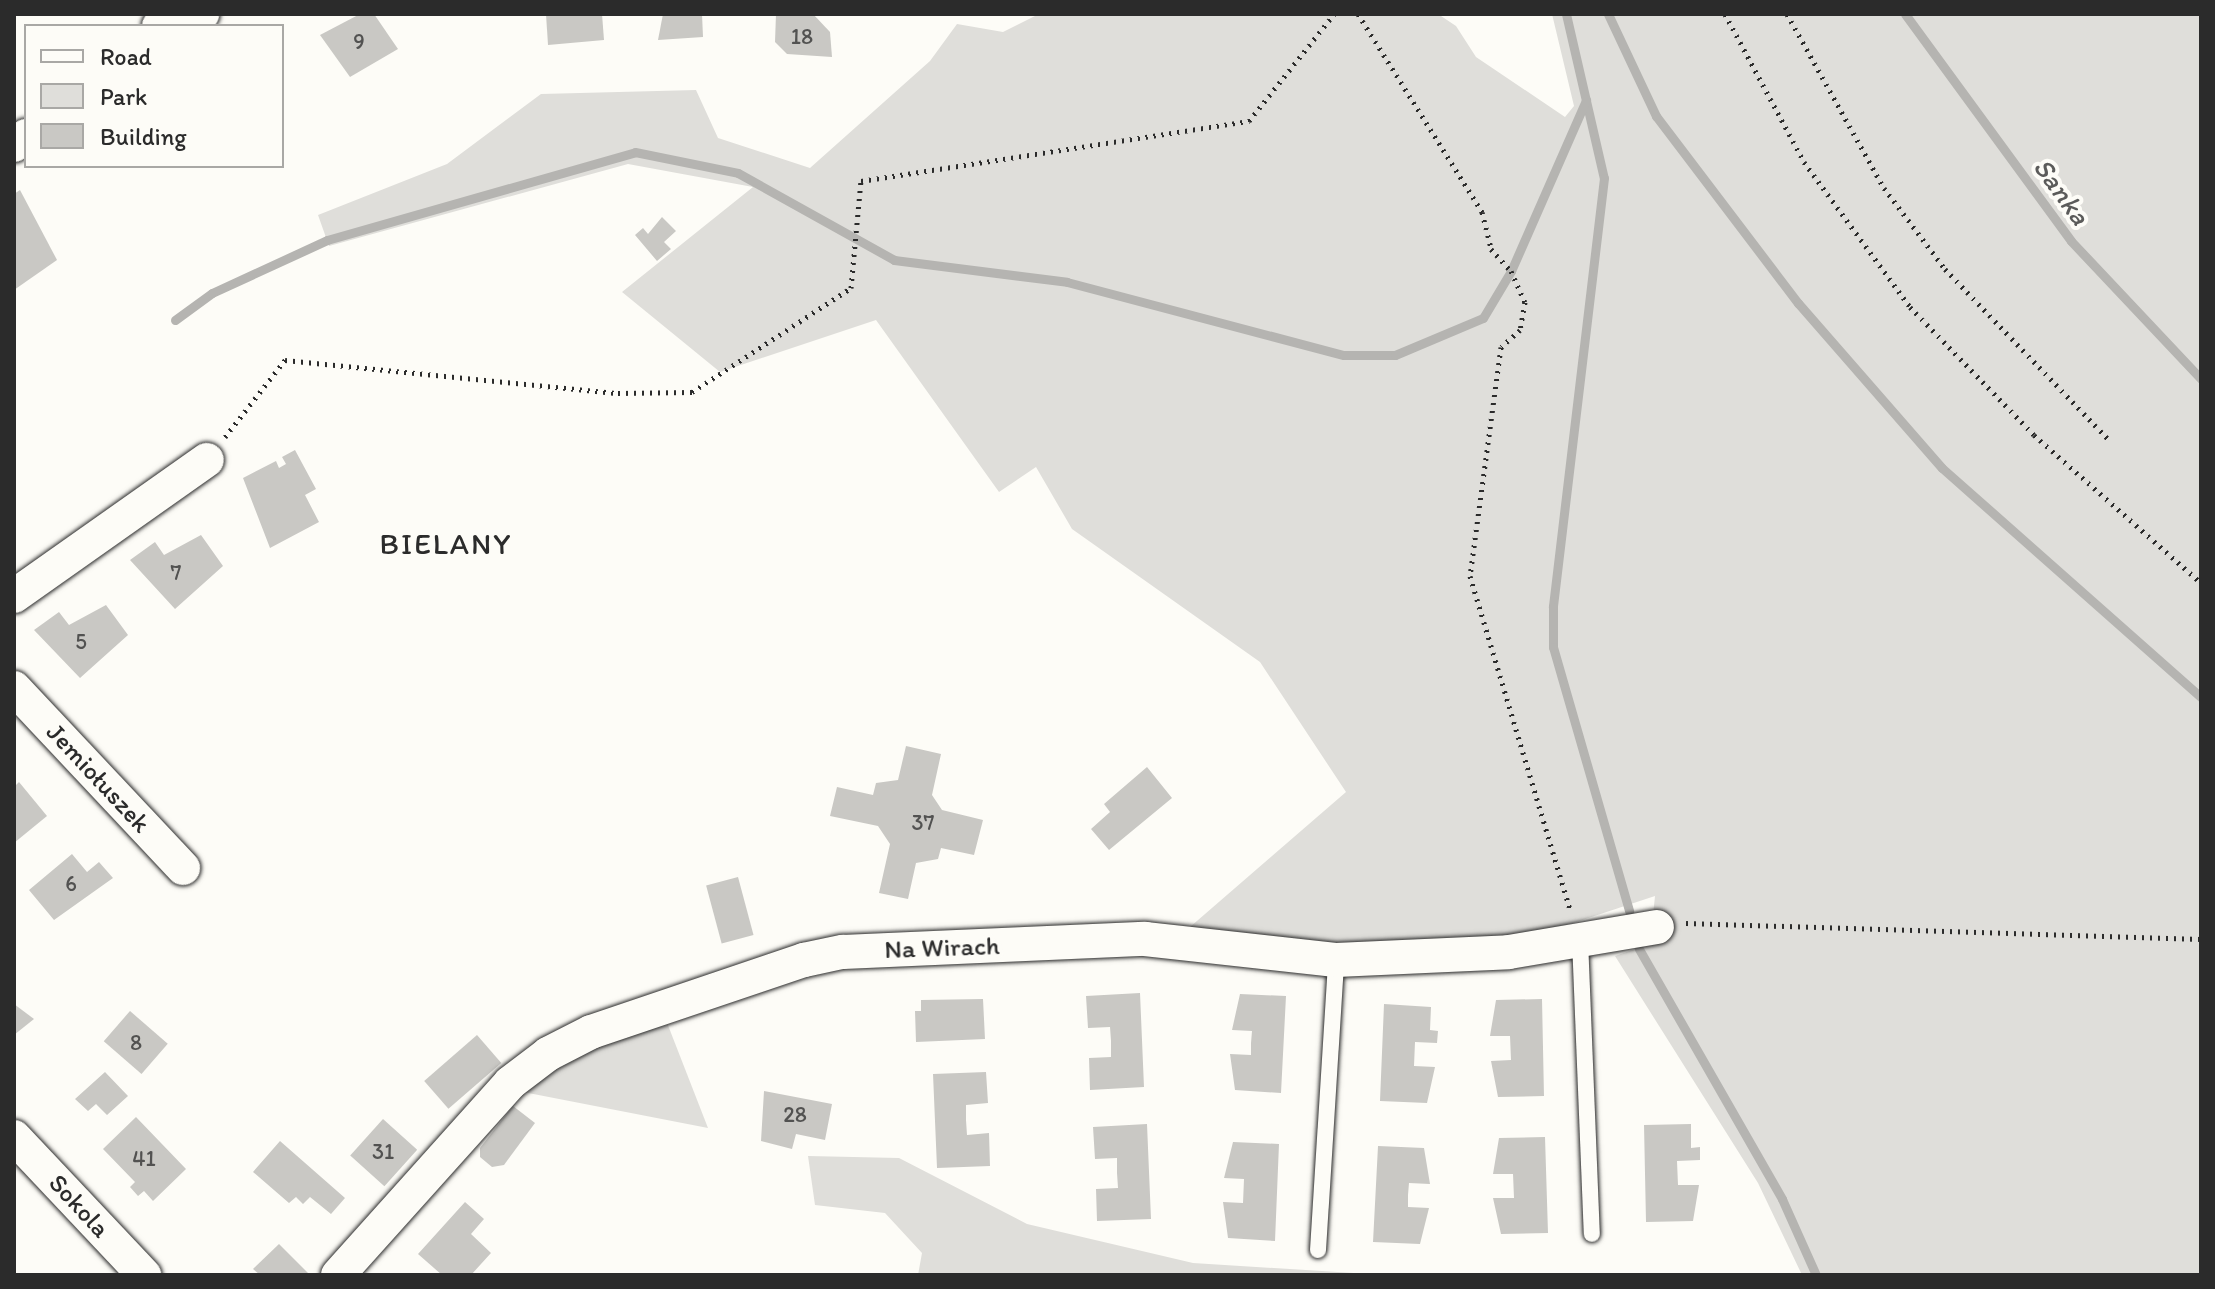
<!DOCTYPE html>
<meta charset="utf-8">
<style>
body{margin:0}
#map{position:relative;width:2215px;height:1289px;overflow:hidden;background:#fdfcf7;font-family:Itim,sans-serif}
div>[style]{position:absolute}
.green>*{inset:0;background:#dfdeda}
.stream>*{height:9px;margin:-4.5px;padding:0 4.5px;transform-origin:4.5px;border-radius:4.5px;background:#b5b4b1}
.building>*{inset:0;background:#c9c8c4;transform-origin:0 0}
.path>*{height:5px;margin-top:-2.5px;transform-origin:0;background:repeating-linear-gradient(90deg,#2b2b2b 0 2px,transparent 0 8px)}
.roads{filter:drop-shadow(0 0 2px #2b2b2b) drop-shadow(0 0 2px #2b2b2b)}
.service>*{height:16px;margin:-8px;padding:0 8px;transform-origin:8px;border-radius:8px;background:#fdfcf7}
.minor>*{height:34px;margin:-17px;padding:0 17px;transform-origin:17px;border-radius:17px;background:#fdfcf7}
span{translate:-50% -50%;white-space:nowrap;text-align:center;line-height:1.15;-webkit-text-stroke:8px #fdfcf7;paint-order:stroke}
.number-label{font-size:22px;color:#525251}
.number-label span{-webkit-text-stroke-width:0}
.street-label{font-size:26px;color:#2b2b2b}
.water-label{font-size:28px;color:#5b5b5a;font-style:italic}
.quarter-label{font-size:30px;color:#2b2b2b;letter-spacing:2px}
.frame{position:absolute;inset:0;border:16px solid #2b2b2b;pointer-events:none}
.legend{position:absolute;left:24px;top:24px;width:260px;height:144px;box-sizing:border-box;background:#fdfcf7;border:2px solid #a9a8a5;margin:0;padding:10px 14px;list-style:none;font-size:24px;color:#2b2b2b}
.legend li{display:flex;align-items:center;gap:16px;height:40px}
.legend b{width:40px;border:2px solid #a9a8a5}
</style>
<div id="map">
<div class="green">
<i style="clip-path:polygon(1039px 14px,1438px 14px,1456px 26px,1476px 57px,1565px 117px,1574px 106px,1552px 14px,2201px 14px,2201px 1275px,1802px 1275px,1758px 1183px,1615px 956px,1650px 944px,1655px 896px,1507px 945px,1360px 948px,1190px 927px,1346px 792px,1260px 662px,1072px 529px,1036px 467px,999px 492px,876px 320px,720px 372px,622px 292px,753px 187px,628px 164px,329px 246px,318px 215px,447px 164px,541px 94px,696px 90px,718px 138px,810px 168px,930px 61px,957px 24px,1003px 32px)"></i>
<i style="clip-path:polygon(664px 1015px,708px 1128px,518px 1091px,553px 1062px)"></i>
<i style="clip-path:polygon(808px 1156px,899px 1158px,1027px 1224px,1193px 1263px,1386px 1275px,918px 1275px,922px 1253px,885px 1213px,815px 1205px)"></i>
</div>
<div class="stream">
<i style="left:1566px;top:14px;width:168px;rotate:77deg"></i>
<i style="left:1604px;top:178px;width:432px;rotate:96.8deg"></i>
<i style="left:1553px;top:607px;width:40px;rotate:90deg"></i>
<i style="left:1553px;top:647px;width:275px;rotate:73.9deg"></i>
<i style="left:1608px;top:14px;width:113px;rotate:64.8deg"></i>
<i style="left:1656px;top:116px;width:235px;rotate:52.8deg"></i>
<i style="left:1798px;top:303px;width:219px;rotate:48.9deg"></i>
<i style="left:1942px;top:468px;width:346px;rotate:41.5deg"></i>
<i style="left:1905px;top:14px;width:281px;rotate:53.8deg"></i>
<i style="left:2071px;top:241px;width:190px;rotate:46.7deg"></i>
<i style="left:175px;top:320px;width:46px;rotate:-36.1deg"></i>
<i style="left:212px;top:293px;width:127px;rotate:-24.7deg"></i>
<i style="left:327px;top:240px;width:320px;rotate:-15.9deg"></i>
<i style="left:635px;top:152px;width:105px;rotate:11.5deg"></i>
<i style="left:738px;top:173px;width:179px;rotate:29.1deg"></i>
<i style="left:894px;top:260px;width:174px;rotate:7.2deg"></i>
<i style="left:1067px;top:282px;width:286px;rotate:14.8deg"></i>
<i style="left:1344px;top:355px;width:51px"></i>
<i style="left:1395px;top:355px;width:95px;rotate:-22.8deg"></i>
<i style="left:1483px;top:318px;width:55px;rotate:-59.2deg"></i>
<i style="left:1511px;top:271px;width:187px;rotate:-66.3deg"></i>
<i style="left:1639px;top:949px;width:288px;rotate:60.2deg"></i>
<i style="left:1782px;top:1199px;width:83px;rotate:65.9deg"></i>
</div>
<div class="building">
<i style="clip-path:polygon(360px 14px,374px 14px,398px 49px,350px 77px,320px 35px)"></i>
<i style="clip-path:polygon(546px 14px,602px 14px,604px 40px,548px 45px)"></i>
<i style="clip-path:polygon(663px 14px,702px 14px,703px 37px,658px 40px)"></i>
<i style="clip-path:polygon(776px 14px,813px 14px,830px 32px,832px 57px,787px 54px,775px 42px)"></i>
<i style="clip-path:polygon(20px 190px,57px 260px,14px 290px,14px 194px)"></i>
<i style="clip-path:polygon(662px 217px,676px 231px,664px 242px,671px 249px,657px 261px,635px 235px,643px 228px,648px 234px)"></i>
<i style="clip-path:polygon(295px 450px,316px 489px,305px 495px,319px 522px,270px 548px,243px 478px,276px 461px,279px 468px,286px 464px,282px 457px)"></i>
<i style="clip-path:polygon(201px 535px,223px 566px,175px 609px,130px 560px,155px 542px,164px 555px)"></i>
<i style="clip-path:polygon(106px 605px,128px 635px,80px 678px,34px 630px,59px 612px,69px 625px)"></i>
<i style="clip-path:polygon(906px 746px,941px 754px,932px 795px,942px 810px,983px 820px,974px 855px,941px 848px,938px 859px,916px 863px,908px 899px,879px 893px,890px 844px,878px 826px,830px 816px,837px 787px,873px 795px,876px 783px,898px 780px)"></i>
<i style="clip-path:polygon(1147px 767px,1172px 798px,1109px 850px,1091px 829px,1110px 812px,1104px 804px)"></i>
<i style="clip-path:polygon(19px 782px,47px 816px,14px 843px,14px 787px)"></i>
<i style="clip-path:polygon(72px 854px,87px 872px,99px 862px,113px 878px,54px 920px,29px 890px)"></i>
<i style="left:738px;top:877px;width:60px;height:33px;rotate:75deg"></i>
<i style="clip-path:polygon(1140px 993px,1144px 1087px,1090px 1090px,1089px 1058px,1111px 1057px,1111px 1041px,1110px 1027px,1088px 1028px,1086px 996px)"></i>
<i style="clip-path:polygon(1240px 994px,1286px 996px,1281px 1093px,1235px 1090px,1230px 1054px,1251px 1055px,1251px 1043px,1252px 1031px,1232px 1030px)"></i>
<i style="clip-path:polygon(983px 999px,985px 1039px,916px 1042px,915px 1011px,921px 1011px,921px 1000px)"></i>
<i style="clip-path:polygon(1542px 999px,1544px 1096px,1498px 1097px,1491px 1061px,1511px 1060px,1510px 1036px,1490px 1036px,1496px 1000px)"></i>
<i style="clip-path:polygon(14px 1004px,34px 1019px,14px 1035px)"></i>
<i style="clip-path:polygon(1384px 1004px,1431px 1007px,1430px 1030px,1438px 1031px,1437px 1043px,1415px 1042px,1414px 1066px,1435px 1067px,1427px 1103px,1380px 1101px)"></i>
<i style="left:130px;top:1011px;width:50px;height:40px;rotate:41deg"></i>
<i style="left:477px;top:1035px;width:37px;height:70px;rotate:49deg"></i>
<i style="clip-path:polygon(105px 1072px,128px 1096px,107px 1115px,96px 1104px,88px 1111px,75px 1099px)"></i>
<i style="clip-path:polygon(986px 1072px,988px 1103px,966px 1105px,966px 1120px,967px 1135px,989px 1133px,990px 1166px,937px 1168px,933px 1074px)"></i>
<i style="clip-path:polygon(764px 1091px,832px 1104px,825px 1140px,796px 1134px,792px 1149px,761px 1141px)"></i>
<i style="clip-path:polygon(513px 1106px,535px 1123px,504px 1165px,492px 1167px,480px 1157px,480px 1148px)"></i>
<i style="clip-path:polygon(136px 1117px,186px 1169px,153px 1201px,144px 1191px,138px 1196px,130px 1187px,135px 1182px,103px 1149px)"></i>
<i style="left:383px;top:1119px;width:46px;height:49px;rotate:42deg"></i>
<i style="clip-path:polygon(1147px 1124px,1151px 1219px,1097px 1221px,1096px 1189px,1118px 1188px,1117px 1173px,1117px 1158px,1095px 1159px,1093px 1127px)"></i>
<i style="clip-path:polygon(1691px 1124px,1691px 1148px,1700px 1147px,1700px 1160px,1677px 1161px,1678px 1185px,1699px 1185px,1693px 1221px,1646px 1222px,1644px 1125px)"></i>
<i style="clip-path:polygon(1545px 1137px,1548px 1233px,1501px 1234px,1493px 1198px,1514px 1198px,1513px 1174px,1493px 1174px,1499px 1138px)"></i>
<i style="clip-path:polygon(280px 1141px,345px 1198px,331px 1214px,310px 1197px,303px 1204px,296px 1197px,289px 1203px,253px 1172px)"></i>
<i style="clip-path:polygon(1233px 1142px,1279px 1144px,1275px 1241px,1228px 1238px,1223px 1202px,1243px 1203px,1244px 1179px,1224px 1178px)"></i>
<i style="clip-path:polygon(1378px 1146px,1424px 1148px,1430px 1184px,1409px 1183px,1408px 1195px,1408px 1207px,1429px 1208px,1420px 1244px,1373px 1242px)"></i>
<i style="clip-path:polygon(465px 1202px,484px 1219px,471px 1234px,491px 1253px,471px 1275px,442px 1275px,418px 1254px)"></i>
<i style="clip-path:polygon(279px 1244px,310px 1275px,260px 1275px,253px 1269px)"></i>
</div>
<div class="path">
<i style="left:1358px;top:14px;width:234px;rotate:57.9deg"></i>
<i style="left:1482px;top:212px;width:38px;rotate:76deg"></i>
<i style="left:1491px;top:249px;width:30px;rotate:48deg"></i>
<i style="left:1511px;top:271px;width:34px;rotate:66deg"></i>
<i style="left:1525px;top:302px;width:28px;rotate:100deg"></i>
<i style="left:1520px;top:330px;width:25px;rotate:138deg"></i>
<i style="left:1501px;top:347px;width:231px;rotate:97.7deg"></i>
<i style="left:1470px;top:576px;width:351px;rotate:73.3deg"></i>
<i style="left:1725px;top:14px;width:168px;rotate:61.9deg"></i>
<i style="left:1804px;top:162px;width:180px;rotate:53.8deg"></i>
<i style="left:1910px;top:307px;width:178px;rotate:45.9deg"></i>
<i style="left:2034px;top:435px;width:223px;rotate:41.5deg"></i>
<i style="left:1787px;top:14px;width:199px;rotate:60.9deg"></i>
<i style="left:1884px;top:188px;width:101px;rotate:53deg"></i>
<i style="left:1945px;top:269px;width:236px;rotate:46.2deg"></i>
<i style="left:225px;top:437px;width:98px;rotate:-52.1deg"></i>
<i style="left:285px;top:360px;width:335px;rotate:5.7deg"></i>
<i style="left:618px;top:393px;width:74px;rotate:-0.8deg"></i>
<i style="left:692px;top:392px;width:190px;rotate:-33.2deg"></i>
<i style="left:851px;top:288px;width:107px;rotate:-84.7deg"></i>
<i style="left:861px;top:181px;width:393px;rotate:-8.8deg"></i>
<i style="left:1249px;top:121px;width:137px;rotate:-51.5deg"></i>
<i style="left:1686px;top:923px;width:515px;rotate:1.78deg"></i>
</div>
<div class="roads">
<div class="service">
<i style="left:1580px;top:940px;width:294px;rotate:87.7deg"></i>
<i style="left:1318px;top:1250px;width:291px;rotate:-86.4deg"></i>
</div>
<div class="minor">
<i style="left:159px;top:26px;width:45px;rotate:-15.6deg"></i>
<i style="left:14px;top:145px;width:15px;rotate:-37deg"></i>
<i style="left:14px;top:596px;width:236px;rotate:-35.2deg"></i>
<i style="left:14px;top:688px;width:247px;rotate:46.8deg"></i>
<i style="left:14px;top:1137px;width:190px;rotate:46.7deg"></i>
<i style="left:338px;top:1275px;width:258px;rotate:-48.1deg"></i>
<i style="left:510px;top:1083px;width:48px;rotate:-37.3deg"></i>
<i style="left:548px;top:1054px;width:48px;rotate:-27.1deg"></i>
<i style="left:591px;top:1032px;width:225px;rotate:-18.7deg"></i>
<i style="left:804px;top:960px;width:40px;rotate:-12deg"></i>
<i style="left:843px;top:952px;width:302px;rotate:-2.5deg"></i>
<i style="left:1145px;top:939px;width:192px;rotate:6.3deg"></i>
<i style="left:1336px;top:960px;width:173px;rotate:-2.6deg"></i>
<i style="left:1509px;top:952px;width:150px;rotate:-9.6deg"></i>
</div>
</div>
<div class="number-label">
<span style="left:802px;top:37px">18</span>
<span style="left:359px;top:42px">9</span>
<span style="left:176px;top:573px">7</span>
<span style="left:81px;top:642px">5</span>
<span style="left:923px;top:823px">37</span>
<span style="left:71px;top:884px">6</span>
<span style="left:136px;top:1043px">8</span>
<span style="left:795px;top:1115px">28</span>
<span style="left:383px;top:1152px">31</span>
<span style="left:144px;top:1159px">41</span>
</div>
<div class="street-label">
<span style="left:98px;top:778px;rotate:47deg">Jemiołuszek</span>
<span style="left:942px;top:948px;rotate:-2deg">Na Wirach</span>
<span style="left:79px;top:1206px;rotate:47deg">Sokola</span>
</div>
<div class="water-label">
<span style="left:2062px;top:191px;rotate:54deg">Sanka</span>
</div>
<div class="quarter-label">
<span style="left:446px;top:544px">BIELANY</span>
</div>
<div class="frame"></div>
<ul class="legend">
<li><b style="height:10px;background:#fdfcf7"></b>Road</li>
<li><b style="height:22px;background:#dfdeda"></b>Park</li>
<li><b style="height:22px;background:#c9c8c4"></b>Building</li>
</ul>
</div>
